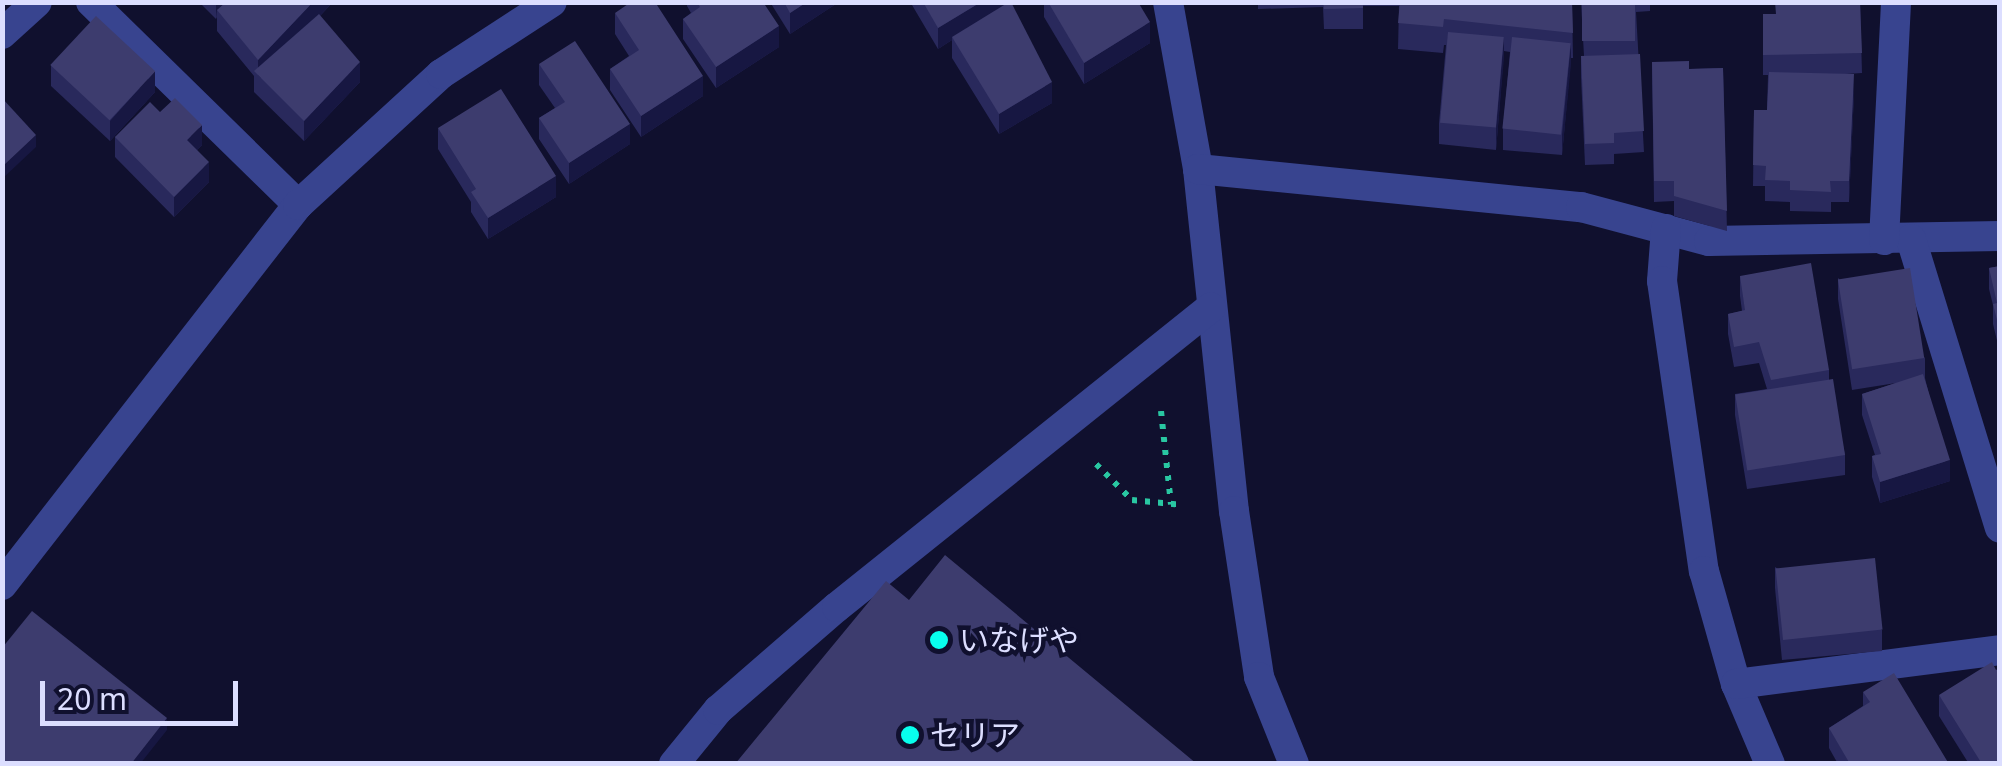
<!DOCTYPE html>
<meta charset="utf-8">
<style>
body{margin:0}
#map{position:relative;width:2002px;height:766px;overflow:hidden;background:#10102e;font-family:"Noto Sans","Noto Sans JP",sans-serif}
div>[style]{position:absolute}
.path>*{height:6px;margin-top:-3px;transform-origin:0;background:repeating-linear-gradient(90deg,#29c7a2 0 5px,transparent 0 13px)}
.minor>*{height:30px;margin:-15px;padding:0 15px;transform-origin:15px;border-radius:15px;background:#38448f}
.wall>*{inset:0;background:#29295c}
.shaded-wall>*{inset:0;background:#171742}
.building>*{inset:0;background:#3d3c6e;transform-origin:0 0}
.dots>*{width:28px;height:28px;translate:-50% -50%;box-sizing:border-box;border:5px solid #10102e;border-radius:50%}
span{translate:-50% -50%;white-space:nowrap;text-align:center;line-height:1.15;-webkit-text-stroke:9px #10102e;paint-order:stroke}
.poi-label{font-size:30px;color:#dcdeff}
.left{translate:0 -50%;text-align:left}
.frame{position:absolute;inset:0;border:5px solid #dcdeff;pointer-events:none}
.scale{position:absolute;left:40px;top:681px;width:198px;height:45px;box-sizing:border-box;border:5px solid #dcdeff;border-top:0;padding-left:12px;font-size:30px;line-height:35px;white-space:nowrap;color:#dcdeff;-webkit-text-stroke:8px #10102e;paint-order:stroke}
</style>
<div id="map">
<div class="path">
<i style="left:1161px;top:411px;width:94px;rotate:83.9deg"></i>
<i style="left:1096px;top:464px;width:51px;rotate:45deg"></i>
<i style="left:1132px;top:500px;width:51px;rotate:5.6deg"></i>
</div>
<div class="minor">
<i style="left:91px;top:2px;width:290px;rotate:44.4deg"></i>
<i style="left:1168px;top:2px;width:170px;rotate:79.8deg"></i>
<i style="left:1198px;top:169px;width:344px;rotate:84deg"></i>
<i style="left:1234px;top:511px;width:168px;rotate:81.4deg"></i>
<i style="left:1259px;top:677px;width:94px;rotate:68.1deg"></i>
<i style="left:2px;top:34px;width:47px;rotate:-42.4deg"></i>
<i style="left:1198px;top:169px;width:385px;rotate:5.7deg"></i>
<i style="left:1581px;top:207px;width:132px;rotate:14.9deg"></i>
<i style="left:1709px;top:241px;width:291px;rotate:-1deg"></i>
<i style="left:1666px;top:229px;width:52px;rotate:94.4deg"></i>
<i style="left:1662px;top:281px;width:293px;rotate:81.8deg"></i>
<i style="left:1704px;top:571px;width:117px;rotate:74.2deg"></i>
<i style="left:1736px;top:684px;width:87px;rotate:67deg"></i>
<i style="left:1911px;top:239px;width:302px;rotate:72.9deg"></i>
<i style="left:1884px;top:240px;width:238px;rotate:-87.1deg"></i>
<i style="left:2px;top:585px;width:482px;rotate:-52.1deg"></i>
<i style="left:298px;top:205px;width:194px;rotate:-42.5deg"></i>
<i style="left:441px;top:74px;width:132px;rotate:-33deg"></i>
<i style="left:1736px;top:684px;width:266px;rotate:-7.3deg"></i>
<i style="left:674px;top:764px;width:70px;rotate:-50.8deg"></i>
<i style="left:718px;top:710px;width:157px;rotate:-40.9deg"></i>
<i style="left:837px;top:607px;width:479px;rotate:-38.7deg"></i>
</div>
<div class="wall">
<i style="clip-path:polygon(199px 2px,333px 2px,320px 16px,360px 82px,304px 141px,254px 92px,254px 76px,217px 31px,217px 17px,216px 19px)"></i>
<i style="clip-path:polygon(687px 2px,763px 2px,779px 47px,716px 88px,683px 39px,683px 19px,691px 13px,687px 6px)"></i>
<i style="clip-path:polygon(770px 2px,839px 2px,790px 34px)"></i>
<i style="clip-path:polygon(912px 2px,1015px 2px,1012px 5px,1052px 103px,999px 134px,952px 58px,952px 40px,938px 49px,912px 5px)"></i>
<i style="clip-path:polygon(1044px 2px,1138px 2px,1150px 43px,1084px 84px,1044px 17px)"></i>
<i style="clip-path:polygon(1258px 2px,1572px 2px,1573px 58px,1571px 58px,1562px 155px,1503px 150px,1503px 129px,1510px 52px,1504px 51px,1496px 150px,1439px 144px,1439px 123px,1446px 45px,1444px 45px,1443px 53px,1398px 49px,1399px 6px,1363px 6px,1363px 29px,1324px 29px,1323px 7px,1258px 9px)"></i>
<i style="clip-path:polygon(1581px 2px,1650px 2px,1650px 11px,1636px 12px,1644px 152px,1614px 154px,1614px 164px,1585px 165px,1581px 77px,1581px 56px,1584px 56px)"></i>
<i style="clip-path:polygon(1860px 2px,1862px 73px,1846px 74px,1854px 94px,1849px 202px,1831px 202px,1831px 212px,1790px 211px,1790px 202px,1765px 201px,1765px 186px,1753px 186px,1754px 110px,1767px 110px,1768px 75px,1763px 75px,1763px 14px,1775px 14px)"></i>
<i style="clip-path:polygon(615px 13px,703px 96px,641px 137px,610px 90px,610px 69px,629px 56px,615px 34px)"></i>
<i style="clip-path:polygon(1652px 62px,1689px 69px,1723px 68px,1727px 231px,1674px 216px,1674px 201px,1654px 202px)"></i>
<i style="clip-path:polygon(539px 64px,630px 144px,569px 184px,539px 139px,539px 118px,555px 108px,539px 85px)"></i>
<i style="clip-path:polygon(51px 65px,155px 92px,110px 141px,51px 86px)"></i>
<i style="clip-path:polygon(160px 112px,202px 145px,197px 150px,209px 182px,174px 217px,115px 157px,115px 137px)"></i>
<i style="clip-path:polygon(438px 128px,556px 197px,488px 239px,471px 212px,471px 202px,438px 149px)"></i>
<i style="clip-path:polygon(2000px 266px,2000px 353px,1993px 324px,1993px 305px,1989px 289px,1989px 268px)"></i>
<i style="clip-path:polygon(1740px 276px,1829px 370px,1829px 380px,1845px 455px,1845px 475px,1747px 489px,1735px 415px,1735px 394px,1767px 389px,1759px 363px,1734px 367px,1728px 334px,1728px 314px,1742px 311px,1740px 296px)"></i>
<i style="clip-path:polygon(1838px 278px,1925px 358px,1925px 378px,1950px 481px,1880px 503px,1872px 477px,1872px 456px,1875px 455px,1862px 415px,1862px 394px,1896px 383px,1852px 390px,1838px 299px)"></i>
<i style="clip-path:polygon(1775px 567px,1882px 630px,1882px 651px,1782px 660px,1775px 588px)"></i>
<i style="clip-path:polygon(1863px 692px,1949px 764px,1838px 764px,1829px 748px,1829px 728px,1863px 706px)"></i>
<i style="clip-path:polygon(1939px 695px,2000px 764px,1969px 764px,1939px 716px)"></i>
</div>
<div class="shaded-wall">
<i style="clip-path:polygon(216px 2px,232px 2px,217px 10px,216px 19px)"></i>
<i style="clip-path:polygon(313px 2px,333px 2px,261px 78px,258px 75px,258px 60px)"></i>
<i style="clip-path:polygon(807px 2px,839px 2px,790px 34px,790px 13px)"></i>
<i style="clip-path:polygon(981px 2px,1015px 2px,954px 39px,952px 37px,952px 40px,938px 49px,938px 28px)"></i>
<i style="clip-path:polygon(1150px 22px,1150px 43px,1084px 84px,1084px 63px)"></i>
<i style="clip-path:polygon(779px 26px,779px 47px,716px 88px,716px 67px)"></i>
<i style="clip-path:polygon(1504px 37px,1504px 58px,1496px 150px,1496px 129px)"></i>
<i style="clip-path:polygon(1571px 43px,1571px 64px,1562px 155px,1562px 135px)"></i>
<i style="clip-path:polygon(360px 62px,360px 82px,304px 141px,304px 121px)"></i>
<i style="clip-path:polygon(155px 71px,155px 92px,110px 141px,110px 121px)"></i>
<i style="clip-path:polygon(1854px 74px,1854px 94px,1849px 202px,1849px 181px)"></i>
<i style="clip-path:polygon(703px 76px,703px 96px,641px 137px,641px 116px)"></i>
<i style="clip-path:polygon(1052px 82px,1052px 103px,999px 134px,999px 114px)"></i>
<i style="clip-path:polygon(630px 124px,630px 144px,569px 184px,569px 163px)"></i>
<i style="clip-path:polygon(202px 125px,202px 145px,187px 161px,187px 140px)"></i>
<i style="clip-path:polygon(36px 135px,36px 147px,2px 179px,2px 167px)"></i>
<i style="clip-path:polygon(209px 162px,209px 182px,174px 217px,174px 197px)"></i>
<i style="clip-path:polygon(556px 176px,556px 197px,488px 239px,488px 218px)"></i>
<i style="clip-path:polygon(1950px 460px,1950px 481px,1880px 503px,1880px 482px)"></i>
<i style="clip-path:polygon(167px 718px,167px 730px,140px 764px,131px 764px)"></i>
</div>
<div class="building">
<i style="clip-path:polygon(226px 2px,313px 2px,258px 60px,217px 10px)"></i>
<i style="clip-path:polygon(631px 2px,655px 2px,703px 76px,641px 116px,610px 69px,639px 50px,615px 13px)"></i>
<i style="clip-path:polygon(697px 2px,763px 2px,779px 26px,716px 67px,683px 19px,700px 7px)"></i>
<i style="clip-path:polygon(784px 2px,807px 2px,790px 13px)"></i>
<i style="clip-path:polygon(923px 2px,981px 2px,938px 28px)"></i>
<i style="clip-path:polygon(1009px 2px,1011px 2px,1052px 82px,999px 114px,952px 37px)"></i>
<i style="clip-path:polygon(1048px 2px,1138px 2px,1150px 22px,1084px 63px)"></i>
<i style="clip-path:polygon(1323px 2px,1363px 2px,1363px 8px,1324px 9px)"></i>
<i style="clip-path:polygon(1400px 2px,1572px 2px,1573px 33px,1444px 19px,1443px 27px,1398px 23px)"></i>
<i style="left:1582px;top:2px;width:53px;height:39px"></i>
<i style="clip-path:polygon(1775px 2px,1860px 2px,1862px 53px,1763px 55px,1763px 14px,1776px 14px)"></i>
<i style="clip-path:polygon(319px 14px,360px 62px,304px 121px,254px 71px)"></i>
<i style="left:96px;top:16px;width:81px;height:67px;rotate:43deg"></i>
<i style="left:1448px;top:32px;width:56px;height:91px;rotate:5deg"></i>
<i style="left:1512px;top:37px;width:59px;height:92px;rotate:6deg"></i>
<i style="clip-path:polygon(575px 41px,630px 124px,569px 163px,539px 118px,565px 102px,539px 64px)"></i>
<i style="clip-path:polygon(1640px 54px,1644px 131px,1614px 133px,1614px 143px,1585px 144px,1581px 56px)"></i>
<i style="clip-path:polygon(1689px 61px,1689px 69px,1723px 68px,1727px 211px,1674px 196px,1674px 181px,1654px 181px,1652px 62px)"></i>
<i style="clip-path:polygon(1769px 72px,1854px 74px,1849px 181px,1830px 181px,1831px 192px,1790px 190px,1790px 181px,1765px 180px,1766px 166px,1753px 165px,1754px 110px,1767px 110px)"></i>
<i style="clip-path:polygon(501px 89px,556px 176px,488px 218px,471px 192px,476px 189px,438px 128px)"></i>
<i style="clip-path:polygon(2px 98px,36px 135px,2px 167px)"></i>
<i style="clip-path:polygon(175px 98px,202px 125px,187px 140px,209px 162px,174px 197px,115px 137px,150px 102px,160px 112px)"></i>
<i style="clip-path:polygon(1811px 263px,1829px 370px,1771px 380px,1759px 342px,1734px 347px,1728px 314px,1745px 310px,1740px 276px)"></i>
<i style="clip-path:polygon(2000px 266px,2000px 332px,1993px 304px,1997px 303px,1989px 268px)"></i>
<i style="left:1910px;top:268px;width:91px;height:73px;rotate:81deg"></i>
<i style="clip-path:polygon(1923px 374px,1950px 460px,1880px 482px,1872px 456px,1881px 454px,1862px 394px)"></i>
<i style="left:1833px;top:379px;width:77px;height:99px;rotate:81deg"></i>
<i style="clip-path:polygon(945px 555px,1197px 764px,735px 764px,886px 581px,909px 600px)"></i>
<i style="left:1875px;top:558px;width:72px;height:100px;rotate:84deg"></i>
<i style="clip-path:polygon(32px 611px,167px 718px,131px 764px,2px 764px,2px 648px)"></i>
<i style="clip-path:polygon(1992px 662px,1996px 670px,2000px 668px,2000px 764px,1982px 764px,1939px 695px)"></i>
<i style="clip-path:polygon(1894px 673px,1949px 764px,1850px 764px,1829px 728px,1870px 702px,1863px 692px)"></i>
</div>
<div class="dots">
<i style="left:939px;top:640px;background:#08ffee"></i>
<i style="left:910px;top:735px;background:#08ffee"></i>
</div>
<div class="poi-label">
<span class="left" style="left:959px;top:640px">いなげや</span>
<span class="left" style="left:930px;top:735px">セリア</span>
</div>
<div class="frame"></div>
<div class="scale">20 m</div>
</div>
